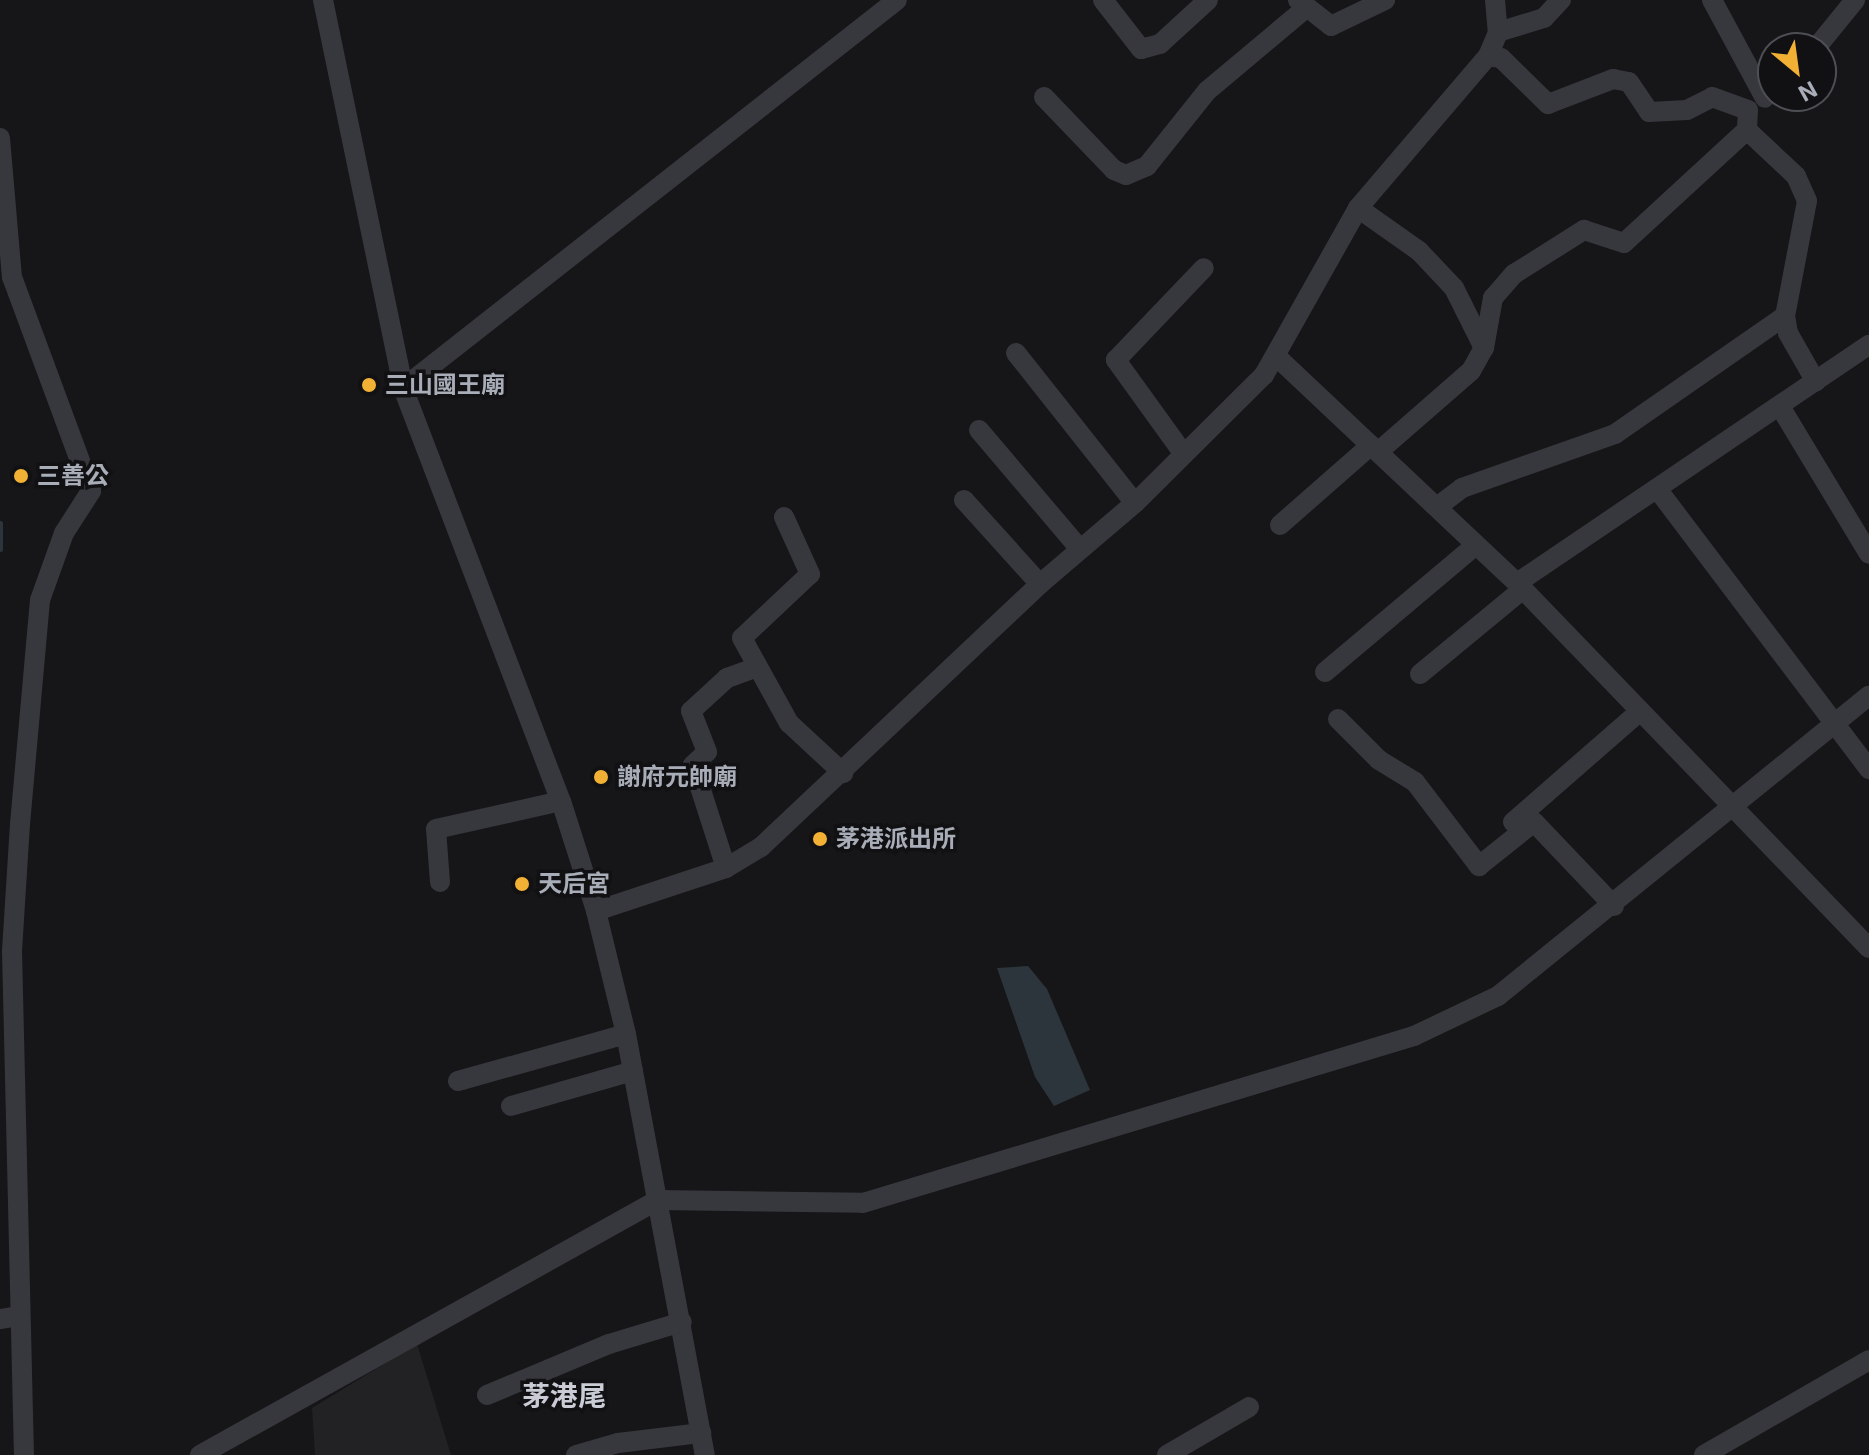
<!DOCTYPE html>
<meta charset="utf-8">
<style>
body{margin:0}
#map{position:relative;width:1869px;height:1455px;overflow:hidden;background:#161618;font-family:Inter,"Noto Sans TC",sans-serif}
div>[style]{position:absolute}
.built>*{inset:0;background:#222225}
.water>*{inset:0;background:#2c353c}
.stream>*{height:5px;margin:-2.5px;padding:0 2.5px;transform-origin:2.5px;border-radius:2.5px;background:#2c353c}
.minor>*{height:20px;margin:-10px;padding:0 10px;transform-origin:10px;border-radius:10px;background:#37383d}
.dots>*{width:22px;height:22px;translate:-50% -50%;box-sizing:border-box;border:4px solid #111113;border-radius:50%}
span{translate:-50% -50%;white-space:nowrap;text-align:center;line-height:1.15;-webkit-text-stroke:7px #111113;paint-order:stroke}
.poi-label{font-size:24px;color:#a8adb8;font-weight:700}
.left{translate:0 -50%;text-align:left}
.quarter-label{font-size:28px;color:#c9ccd4;font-weight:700}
.north{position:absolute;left:1757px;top:32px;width:80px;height:80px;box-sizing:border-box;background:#111113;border:2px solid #4d4f55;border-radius:50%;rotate:151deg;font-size:22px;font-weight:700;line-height:32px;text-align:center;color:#a8adb8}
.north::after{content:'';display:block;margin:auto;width:28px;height:36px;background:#f2b134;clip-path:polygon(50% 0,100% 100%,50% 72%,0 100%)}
</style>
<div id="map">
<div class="built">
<i style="clip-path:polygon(417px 1344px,451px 1455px,315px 1455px,312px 1408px)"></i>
</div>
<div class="water">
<i style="clip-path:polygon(1028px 966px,1047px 989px,1090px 1090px,1054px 1106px,1035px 1077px,997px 968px)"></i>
</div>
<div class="stream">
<i style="left:0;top:523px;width:26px;rotate:90deg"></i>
</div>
<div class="minor">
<i style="left:323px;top:0;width:396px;rotate:78.3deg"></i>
<i style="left:403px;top:388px;width:442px;rotate:69.1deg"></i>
<i style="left:561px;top:801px;width:115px;rotate:72.3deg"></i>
<i style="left:596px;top:911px;width:127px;rotate:76.3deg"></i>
<i style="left:626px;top:1034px;width:428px;rotate:79.4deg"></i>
<i style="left:1103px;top:0;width:62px;rotate:52.2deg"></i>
<i style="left:1141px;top:49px;width:20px;rotate:-15deg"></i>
<i style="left:1160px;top:44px;width:65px;rotate:-42.5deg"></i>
<i style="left:1298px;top:0;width:42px;rotate:38.2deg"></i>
<i style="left:1331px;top:26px;width:60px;rotate:-25.7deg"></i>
<i style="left:1495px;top:0;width:32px;rotate:85deg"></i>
<i style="left:1712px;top:0;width:111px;rotate:61.6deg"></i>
<i style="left:1816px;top:48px;width:62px;rotate:-50.9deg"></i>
<i style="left:1488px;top:56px;width:13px;rotate:9deg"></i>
<i style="left:1501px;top:58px;width:66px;rotate:44.4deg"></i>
<i style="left:1548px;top:104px;width:70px;rotate:-21deg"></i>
<i style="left:1613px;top:79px;width:16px;rotate:11deg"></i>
<i style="left:1629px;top:82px;width:36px;rotate:56deg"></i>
<i style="left:1649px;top:112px;width:38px;rotate:-3deg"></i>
<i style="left:1687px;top:110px;width:28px;rotate:-27deg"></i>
<i style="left:1712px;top:97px;width:38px;rotate:20deg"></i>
<i style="left:1748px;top:110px;width:20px;rotate:93deg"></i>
<i style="left:1747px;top:130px;width:67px;rotate:43.2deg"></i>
<i style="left:1796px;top:176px;width:27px;rotate:66deg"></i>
<i style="left:1807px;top:201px;width:117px;rotate:100.8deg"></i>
<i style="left:1785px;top:316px;width:17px;rotate:80deg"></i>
<i style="left:1788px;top:333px;width:56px;rotate:60.3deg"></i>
<i style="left:1044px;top:97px;width:101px;rotate:46.2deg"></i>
<i style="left:1114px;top:170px;width:13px;rotate:23deg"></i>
<i style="left:1126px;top:175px;width:23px;rotate:-23deg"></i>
<i style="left:1147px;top:166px;width:96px;rotate:-51.3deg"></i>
<i style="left:1207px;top:91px;width:129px;rotate:-40deg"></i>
<i style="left:0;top:138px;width:140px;rotate:85.1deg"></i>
<i style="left:12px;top:277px;width:228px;rotate:69.7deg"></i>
<i style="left:91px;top:491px;width:50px;rotate:122.7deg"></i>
<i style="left:64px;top:533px;width:71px;rotate:109.7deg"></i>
<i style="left:40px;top:600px;width:225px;rotate:95.1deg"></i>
<i style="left:20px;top:824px;width:127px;rotate:93.6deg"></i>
<i style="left:12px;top:951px;width:504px;rotate:88.64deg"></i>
<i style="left:1358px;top:208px;width:75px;rotate:35.2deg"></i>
<i style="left:1419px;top:251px;width:51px;rotate:46.6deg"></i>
<i style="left:1454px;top:288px;width:67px;rotate:63.4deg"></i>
<i style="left:1016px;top:353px;width:191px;rotate:51.6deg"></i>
<i style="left:1277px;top:357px;width:330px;rotate:43.3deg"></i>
<i style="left:1517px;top:583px;width:507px;rotate:46.04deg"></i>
<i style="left:403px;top:388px;width:628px;rotate:-38.15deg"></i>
<i style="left:1781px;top:408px;width:170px;rotate:58.9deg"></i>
<i style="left:979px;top:430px;width:156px;rotate:49.7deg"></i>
<i style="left:1378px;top:452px;width:123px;rotate:-41.1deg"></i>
<i style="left:1471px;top:371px;width:26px;rotate:-61deg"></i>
<i style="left:1484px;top:348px;width:51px;rotate:-79.8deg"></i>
<i style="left:1493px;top:298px;width:32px;rotate:-49deg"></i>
<i style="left:1514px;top:274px;width:83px;rotate:-32.2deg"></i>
<i style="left:1584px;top:230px;width:42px;rotate:18deg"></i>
<i style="left:1624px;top:243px;width:167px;rotate:-42.6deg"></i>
<i style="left:1183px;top:453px;width:115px;rotate:-125.8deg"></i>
<i style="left:1116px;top:360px;width:127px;rotate:-46.3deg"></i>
<i style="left:1658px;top:490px;width:350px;rotate:52.9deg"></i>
<i style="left:964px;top:500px;width:113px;rotate:47.9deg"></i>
<i style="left:1437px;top:507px;width:31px;rotate:-37deg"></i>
<i style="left:1462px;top:488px;width:162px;rotate:-19.4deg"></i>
<i style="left:1615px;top:434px;width:207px;rotate:-34.8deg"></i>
<i style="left:784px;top:517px;width:63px;rotate:65.5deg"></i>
<i style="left:810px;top:574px;width:93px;rotate:136.7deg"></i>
<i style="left:742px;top:638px;width:97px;rotate:61.1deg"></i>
<i style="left:789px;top:723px;width:74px;rotate:42.8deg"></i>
<i style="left:1280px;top:525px;width:121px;rotate:-41.3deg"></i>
<i style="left:1517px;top:583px;width:425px;rotate:-34.1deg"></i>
<i style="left:1325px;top:672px;width:197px;rotate:-40.1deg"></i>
<i style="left:1420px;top:674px;width:134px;rotate:-39.5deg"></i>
<i style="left:1338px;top:719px;width:58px;rotate:45deg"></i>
<i style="left:1379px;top:760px;width:42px;rotate:31.4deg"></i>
<i style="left:1415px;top:782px;width:106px;rotate:52.7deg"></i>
<i style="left:1479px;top:866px;width:70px;rotate:-38.7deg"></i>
<i style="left:1534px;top:822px;width:116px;rotate:46.4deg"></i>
<i style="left:1513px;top:822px;width:167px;rotate:-41.1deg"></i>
<i style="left:726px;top:868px;width:108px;rotate:-107.8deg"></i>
<i style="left:693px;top:765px;width:19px;rotate:-43deg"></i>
<i style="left:707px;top:752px;width:44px;rotate:-111.3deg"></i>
<i style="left:691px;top:711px;width:49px;rotate:-42.5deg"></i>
<i style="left:727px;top:678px;width:29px;rotate:-20deg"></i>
<i style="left:440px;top:882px;width:53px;rotate:-94.3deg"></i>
<i style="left:436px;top:829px;width:128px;rotate:-12.6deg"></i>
<i style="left:596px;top:911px;width:137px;rotate:-18.3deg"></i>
<i style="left:726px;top:868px;width:41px;rotate:-31deg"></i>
<i style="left:761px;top:847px;width:383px;rotate:-43.3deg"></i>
<i style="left:1040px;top:584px;width:125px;rotate:-40.5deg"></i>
<i style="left:1135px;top:503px;width:182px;rotate:-44.8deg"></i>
<i style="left:1264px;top:375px;width:192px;rotate:-60.6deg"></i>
<i style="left:1358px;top:208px;width:200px;rotate:-49.5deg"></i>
<i style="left:1488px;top:56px;width:26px;rotate:-67deg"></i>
<i style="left:1498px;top:32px;width:48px;rotate:-16.9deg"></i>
<i style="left:1544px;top:18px;width:25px;rotate:-47deg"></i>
<i style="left:458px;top:1081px;width:174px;rotate:-15.6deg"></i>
<i style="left:511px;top:1106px;width:127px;rotate:-16deg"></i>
<i style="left:0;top:1319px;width:20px;rotate:-9deg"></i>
<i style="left:487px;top:1395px;width:132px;rotate:-22.7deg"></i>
<i style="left:609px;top:1344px;width:76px;rotate:-16.8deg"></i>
<i style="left:200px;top:1455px;width:524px;rotate:-29.11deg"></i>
<i style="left:658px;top:1200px;width:205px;rotate:0.8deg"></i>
<i style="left:863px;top:1203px;width:576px;rotate:-16.86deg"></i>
<i style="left:1414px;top:1036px;width:93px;rotate:-25.5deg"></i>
<i style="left:1498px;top:996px;width:477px;rotate:-39deg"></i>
<i style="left:576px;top:1455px;width:44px;rotate:-15.9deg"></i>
<i style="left:618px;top:1443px;width:84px;rotate:-6.9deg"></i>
<i style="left:1167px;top:1455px;width:95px;rotate:-30.3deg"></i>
<i style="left:1704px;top:1455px;width:190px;rotate:-29.9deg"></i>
</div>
<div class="dots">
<i style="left:369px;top:385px;background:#f2b134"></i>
<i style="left:21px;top:476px;background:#f2b134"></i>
<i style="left:601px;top:777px;background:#f2b134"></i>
<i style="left:820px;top:839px;background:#f2b134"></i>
<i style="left:522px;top:884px;background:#f2b134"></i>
</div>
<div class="poi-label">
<span class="left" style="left:385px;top:385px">三山國王廟</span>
<span class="left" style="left:37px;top:476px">三善公</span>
<span class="left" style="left:617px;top:777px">謝府元帥廟</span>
<span class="left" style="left:836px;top:839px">茅港派出所</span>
<span class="left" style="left:538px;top:884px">天后宮</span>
</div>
<div class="quarter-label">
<span style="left:564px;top:1396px">茅港尾</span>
</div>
<div class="north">N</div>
</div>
